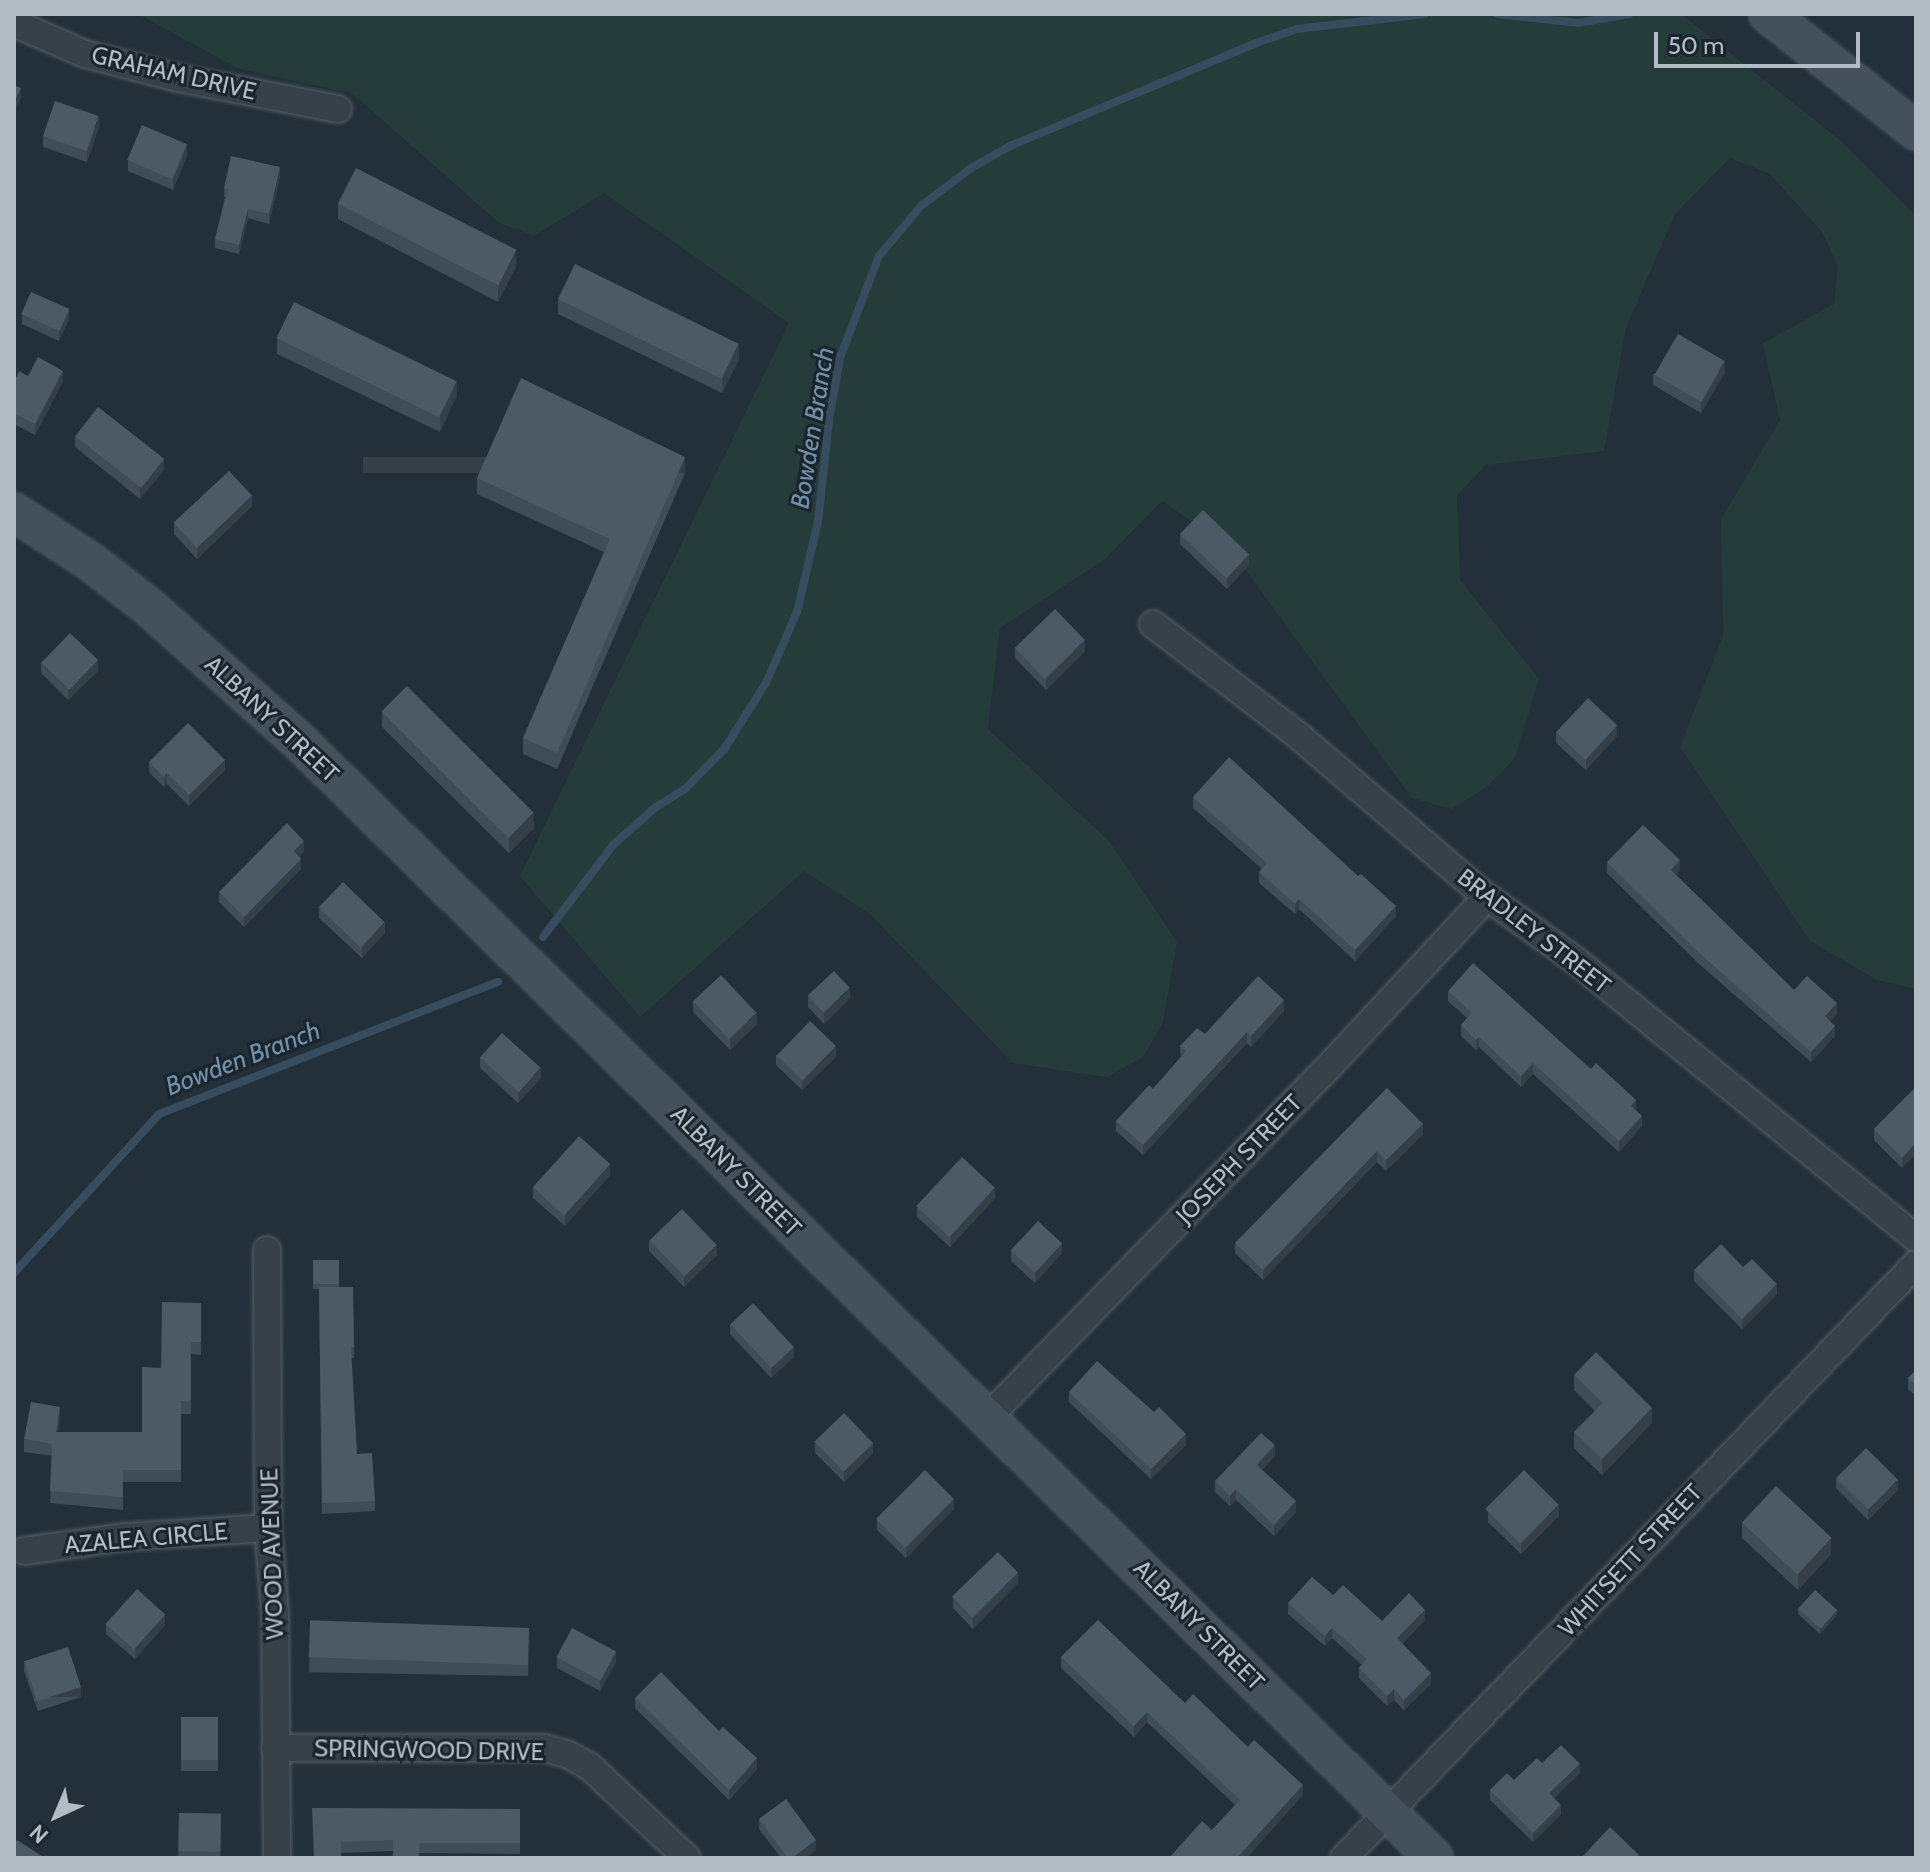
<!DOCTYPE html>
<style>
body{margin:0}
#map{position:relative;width:1930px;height:1872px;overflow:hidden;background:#232f39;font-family:Cabin,sans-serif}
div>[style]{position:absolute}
.green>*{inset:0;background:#263c3b}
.stream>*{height:8px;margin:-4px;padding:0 4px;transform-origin:4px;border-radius:4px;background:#374d5f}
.roads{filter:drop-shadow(0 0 2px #545f67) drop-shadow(0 0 2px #545f67)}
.street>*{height:26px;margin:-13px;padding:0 13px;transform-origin:13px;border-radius:13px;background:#364149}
.secondary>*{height:36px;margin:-18px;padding:0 18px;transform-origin:18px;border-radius:18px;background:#44505c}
.wall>*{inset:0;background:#404d57;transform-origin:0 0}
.shaded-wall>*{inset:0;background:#343f47;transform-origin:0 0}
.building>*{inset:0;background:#4b5a65;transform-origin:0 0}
span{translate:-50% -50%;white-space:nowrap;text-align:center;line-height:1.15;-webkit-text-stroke:6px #1b252e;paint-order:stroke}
.street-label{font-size:24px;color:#b1bcc5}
.water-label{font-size:26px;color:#7290a8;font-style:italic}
.frame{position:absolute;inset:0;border:16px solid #b1bcc5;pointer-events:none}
.north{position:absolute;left:16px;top:1776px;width:80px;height:80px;-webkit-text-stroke:6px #1b252e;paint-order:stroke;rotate:224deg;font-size:22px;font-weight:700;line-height:32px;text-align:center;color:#b1bcc5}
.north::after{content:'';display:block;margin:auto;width:28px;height:36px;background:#b1bcc5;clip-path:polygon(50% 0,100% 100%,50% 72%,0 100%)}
.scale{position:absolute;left:1654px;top:32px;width:206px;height:36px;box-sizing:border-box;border:4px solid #b1bcc5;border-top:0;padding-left:10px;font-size:24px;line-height:28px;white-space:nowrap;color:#b1bcc5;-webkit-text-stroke:6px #1b252e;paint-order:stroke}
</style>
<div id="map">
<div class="green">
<i style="clip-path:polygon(138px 14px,1681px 14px,1841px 141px,1916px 216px,1916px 989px,1877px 980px,1810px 941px,1680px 747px,1723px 636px,1721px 519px,1780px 420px,1763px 343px,1834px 304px,1838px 266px,1822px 232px,1770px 174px,1730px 158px,1675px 214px,1626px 328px,1604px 451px,1486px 465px,1457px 495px,1460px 580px,1539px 679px,1515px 758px,1488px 786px,1452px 809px,1412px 798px,1228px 546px,1162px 501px,1105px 559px,1000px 628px,988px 729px,1109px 841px,1177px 942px,1163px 1022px,1143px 1057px,1107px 1077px,1013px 1063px,870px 914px,804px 871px,640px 1017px,520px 876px,789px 323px,604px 193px,534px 236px,498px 222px,352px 93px,239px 69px)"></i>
</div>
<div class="stream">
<i style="left:1497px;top:14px;width:81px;rotate:6.3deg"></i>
<i style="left:1578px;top:23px;width:52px;rotate:-10deg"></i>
<i style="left:543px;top:937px;width:116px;rotate:-52.7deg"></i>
<i style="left:613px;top:845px;width:57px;rotate:-41.5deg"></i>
<i style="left:656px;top:807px;width:36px;rotate:-32deg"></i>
<i style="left:686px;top:788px;width:56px;rotate:-45.7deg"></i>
<i style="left:725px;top:748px;width:77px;rotate:-57.8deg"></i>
<i style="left:766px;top:683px;width:77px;rotate:-66.4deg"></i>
<i style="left:797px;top:612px;width:92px;rotate:-76.9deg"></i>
<i style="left:818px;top:522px;width:103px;rotate:-83.8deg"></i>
<i style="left:829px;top:420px;width:63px;rotate:-79.9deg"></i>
<i style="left:840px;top:358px;width:109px;rotate:-69.1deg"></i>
<i style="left:879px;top:256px;width:65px;rotate:-50deg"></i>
<i style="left:921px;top:206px;width:63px;rotate:-37.2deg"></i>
<i style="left:971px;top:168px;width:45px;rotate:-29.4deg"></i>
<i style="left:1010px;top:146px;width:267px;rotate:-22.7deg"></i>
<i style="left:1256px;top:43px;width:43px;rotate:-18.9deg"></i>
<i style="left:1297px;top:29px;width:129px;rotate:-6.7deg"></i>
<i style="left:14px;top:1273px;width:215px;rotate:-47.6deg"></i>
<i style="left:159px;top:1114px;width:364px;rotate:-21.3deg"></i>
</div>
<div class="roads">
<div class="street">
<i style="left:14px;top:23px;width:77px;rotate:23.6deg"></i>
<i style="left:85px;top:54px;width:96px;rotate:14.5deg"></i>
<i style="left:178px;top:78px;width:163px;rotate:11deg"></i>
<i style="left:1153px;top:624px;width:185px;rotate:37.5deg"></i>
<i style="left:1300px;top:737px;width:246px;rotate:40.6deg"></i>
<i style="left:1487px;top:897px;width:108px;rotate:35.6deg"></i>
<i style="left:1575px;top:960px;width:440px;rotate:39.2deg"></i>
<i style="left:267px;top:1250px;width:278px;rotate:89.8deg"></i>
<i style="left:268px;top:1528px;width:86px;rotate:85.3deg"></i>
<i style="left:275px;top:1614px;width:244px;rotate:89.5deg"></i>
<i style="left:987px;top:1418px;width:480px;rotate:-45.8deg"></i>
<i style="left:1322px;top:1074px;width:242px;rotate:-47deg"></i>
<i style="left:24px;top:1551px;width:102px;rotate:-7.9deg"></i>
<i style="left:125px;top:1537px;width:143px;rotate:-3.6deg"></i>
<i style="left:275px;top:1748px;width:269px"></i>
<i style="left:544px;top:1748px;width:24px;rotate:15deg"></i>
<i style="left:567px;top:1754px;width:25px;rotate:29deg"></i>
<i style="left:589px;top:1766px;width:134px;rotate:43.2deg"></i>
<i style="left:1344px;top:1858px;width:825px;rotate:-46.08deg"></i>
</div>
<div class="secondary">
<i style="left:1768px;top:14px;width:189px;rotate:38.3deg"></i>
<i style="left:14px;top:512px;width:92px;rotate:33deg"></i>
<i style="left:91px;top:562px;width:75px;rotate:37.9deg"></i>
<i style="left:150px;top:608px;width:204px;rotate:41.8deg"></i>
<i style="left:302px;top:744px;width:1588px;rotate:44.54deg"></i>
</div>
</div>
<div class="wall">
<i style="clip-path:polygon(99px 127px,87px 162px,43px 147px,43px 136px)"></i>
<i style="clip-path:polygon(187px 155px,173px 190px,128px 171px,128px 160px)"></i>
<i style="clip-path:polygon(280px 176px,269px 224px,248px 218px,239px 254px,215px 248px,215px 239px,225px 197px,224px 197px,224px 188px)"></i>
<i style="clip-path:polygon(338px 204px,516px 266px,498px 302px,338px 219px)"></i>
<i style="clip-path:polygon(558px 299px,739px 359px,722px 393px,558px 314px)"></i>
<i style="clip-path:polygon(22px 314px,69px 319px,59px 341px,22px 324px)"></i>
<i style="clip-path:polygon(277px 338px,457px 395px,440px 432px,277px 354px)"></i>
<i style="clip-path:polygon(1725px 372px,1701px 413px,1653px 385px,1653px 374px)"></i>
<i style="clip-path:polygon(28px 376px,63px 381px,35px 435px,14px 424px,14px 382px)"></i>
<i style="clip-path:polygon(75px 436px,164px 470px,140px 499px,75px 447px)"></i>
<i style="clip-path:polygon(685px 473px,557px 769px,523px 754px,523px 738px,604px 552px,477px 494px,477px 478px)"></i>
<i style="clip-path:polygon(252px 506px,197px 559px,174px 534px,174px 524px)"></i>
<i style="clip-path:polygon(1180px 534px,1249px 565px,1227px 589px,1180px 544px)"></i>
<i style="clip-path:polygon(1015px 648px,1085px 651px,1046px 690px,1015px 658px)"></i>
<i style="clip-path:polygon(41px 662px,98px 671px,68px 700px,41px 673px)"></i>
<i style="clip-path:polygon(382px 712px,534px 828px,509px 853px,382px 727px)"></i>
<i style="clip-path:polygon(1556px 733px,1617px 736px,1586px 770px,1556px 743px)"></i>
<i style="clip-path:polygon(149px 762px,225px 770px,189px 806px,167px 784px,164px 787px,149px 772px)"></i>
<i style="clip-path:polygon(1193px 797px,1358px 876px,1396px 916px,1355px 961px,1299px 909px,1295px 914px,1259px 883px,1259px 872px,1262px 869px,1193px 808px)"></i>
<i style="clip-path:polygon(304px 851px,299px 857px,301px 869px,244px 927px,219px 902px,219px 892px)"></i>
<i style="clip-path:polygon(1607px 862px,1680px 870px,1676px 875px,1794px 990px,1837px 1014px,1830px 1021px,1835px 1036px,1811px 1062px,1697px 962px,1607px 873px)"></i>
<i style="clip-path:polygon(319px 907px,385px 933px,362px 958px,319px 918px)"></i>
<i style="clip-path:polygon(1448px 991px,1636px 1110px,1642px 1126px,1619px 1152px,1533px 1074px,1521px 1087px,1479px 1047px,1476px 1050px,1461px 1036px,1461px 1025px,1467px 1018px,1448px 1001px)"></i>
<i style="clip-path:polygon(808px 996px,850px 998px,824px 1024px,808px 1007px)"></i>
<i style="clip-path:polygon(693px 1001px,757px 1024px,730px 1050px,693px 1012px)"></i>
<i style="clip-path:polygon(1284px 1011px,1251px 1047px,1247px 1043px,1143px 1155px,1116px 1131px,1116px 1121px,1153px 1089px,1181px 1057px,1180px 1046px,1205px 1034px)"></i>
<i style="clip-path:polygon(776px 1055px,836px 1057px,802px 1090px,776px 1065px)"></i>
<i style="clip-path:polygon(480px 1057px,541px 1078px,518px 1103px,480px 1068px)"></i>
<i style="clip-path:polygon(1916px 1087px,1902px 1168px,1874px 1140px,1874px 1129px)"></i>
<i style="clip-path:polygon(1387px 1088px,1423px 1134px,1386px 1171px,1377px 1162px,1263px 1280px,1235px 1253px,1235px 1243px)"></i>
<i style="clip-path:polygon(610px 1175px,565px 1226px,533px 1198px,533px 1187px)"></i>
<i style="clip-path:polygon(995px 1198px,950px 1247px,917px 1217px,917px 1206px)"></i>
<i style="clip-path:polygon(649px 1240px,717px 1255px,684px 1287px,649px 1251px)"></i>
<i style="clip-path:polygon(1011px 1251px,1062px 1253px,1035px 1283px,1011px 1261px)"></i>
<i style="clip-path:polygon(313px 1260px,339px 1260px,339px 1287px,353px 1287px,354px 1358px,351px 1358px,357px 1454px,375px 1501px,375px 1511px,322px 1514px,319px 1289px,313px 1289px)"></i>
<i style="clip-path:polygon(1743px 1267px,1777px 1294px,1742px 1329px,1694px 1281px,1694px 1270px)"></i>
<i style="clip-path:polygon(201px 1303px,201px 1355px,191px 1354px,191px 1414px,181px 1414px,181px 1482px,123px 1482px,123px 1510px,50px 1503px,52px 1456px,24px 1452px,24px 1439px,60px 1419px,58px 1432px,142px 1432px,161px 1368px)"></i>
<i style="clip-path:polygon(730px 1324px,794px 1357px,771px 1378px,730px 1334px)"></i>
<i style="clip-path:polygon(1916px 1370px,1916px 1396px,1908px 1389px,1908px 1378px)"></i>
<i style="clip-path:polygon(1574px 1375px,1652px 1423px,1602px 1475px,1574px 1448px,1574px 1432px,1595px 1411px,1574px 1390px)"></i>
<i style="clip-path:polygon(1069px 1392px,1186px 1445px,1151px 1479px,1069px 1402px)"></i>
<i style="clip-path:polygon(815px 1442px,873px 1453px,844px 1482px,815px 1453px)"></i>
<i style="clip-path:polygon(1275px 1456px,1262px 1470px,1296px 1512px,1274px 1536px,1236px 1500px,1230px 1506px,1215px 1492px,1215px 1481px)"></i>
<i style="clip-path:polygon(1836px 1478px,1898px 1490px,1868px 1520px,1836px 1488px)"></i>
<i style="clip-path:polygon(954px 1509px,906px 1558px,877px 1530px,877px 1519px)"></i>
<i style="clip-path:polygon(1488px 1512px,1559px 1516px,1521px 1554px,1488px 1522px)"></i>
<i style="clip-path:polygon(1742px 1522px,1831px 1554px,1798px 1590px,1742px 1538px)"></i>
<i style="clip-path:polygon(1018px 1583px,973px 1629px,953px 1608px,953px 1598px)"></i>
<i style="clip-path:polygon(1333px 1595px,1382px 1621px,1425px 1620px,1402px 1644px,1431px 1684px,1404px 1710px,1394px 1700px,1387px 1706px,1359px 1678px,1359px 1668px,1362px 1665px,1332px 1638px,1325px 1646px,1288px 1614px,1288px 1603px)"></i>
<i style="clip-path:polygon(1798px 1608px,1837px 1615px,1820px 1634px,1798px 1614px)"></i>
<i style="clip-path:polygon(106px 1624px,165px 1625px,135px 1659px,106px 1634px)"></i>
<i style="left:529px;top:1628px;width:48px;height:219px;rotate:91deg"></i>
<i style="clip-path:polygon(557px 1657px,616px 1662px,600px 1691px,557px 1668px)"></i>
<i style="clip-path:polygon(1061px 1657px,1185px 1703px,1248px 1747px,1303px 1795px,1212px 1830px,1235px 1805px,1147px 1722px,1134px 1737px,1061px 1668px)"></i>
<i style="clip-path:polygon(24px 1661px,81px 1697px,38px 1711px,24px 1671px)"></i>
<i style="clip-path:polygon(635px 1698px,757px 1769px,729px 1800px,635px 1708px)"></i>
<i style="left:181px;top:1717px;width:37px;height:54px"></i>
<i style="clip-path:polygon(1542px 1763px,1580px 1773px,1554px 1798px,1561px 1814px,1533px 1842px,1490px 1800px,1490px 1790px,1514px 1780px)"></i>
<i style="clip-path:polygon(312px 1808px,520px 1809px,520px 1854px,420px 1853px,393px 1851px,341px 1853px)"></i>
<i style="left:179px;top:1813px;width:42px;height:45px;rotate:1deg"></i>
<i style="clip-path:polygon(759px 1819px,816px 1850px,806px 1858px,781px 1858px,759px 1829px)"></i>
</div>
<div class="shaded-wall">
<i style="clip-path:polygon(21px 88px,21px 98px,14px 113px,14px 103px)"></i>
<i style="clip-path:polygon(99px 116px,99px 127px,87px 162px,87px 152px)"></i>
<i style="clip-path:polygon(187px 144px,187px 155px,173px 190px,173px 179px)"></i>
<i style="clip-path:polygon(280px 167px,280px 176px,269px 224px,269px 214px)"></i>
<i style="clip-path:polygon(248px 209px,248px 218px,239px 254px,239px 245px)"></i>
<i style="clip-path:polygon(516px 250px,516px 266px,498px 302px,498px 286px)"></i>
<i style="clip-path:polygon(69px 309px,69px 319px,59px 341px,59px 331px)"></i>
<i style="clip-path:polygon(739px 343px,739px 359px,722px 393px,722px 378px)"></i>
<i style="clip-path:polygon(1725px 361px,1725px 372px,1701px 413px,1701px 403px)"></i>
<i style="clip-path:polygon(63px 371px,63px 381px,35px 435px,35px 424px)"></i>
<i style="clip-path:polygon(457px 380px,457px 395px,440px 432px,440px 416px)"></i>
<i style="left:685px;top:457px;width:16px;height:322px;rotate:90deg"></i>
<i style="clip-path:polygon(164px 459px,164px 470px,140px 499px,140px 488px)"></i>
<i style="clip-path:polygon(252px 496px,252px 506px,197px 559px,197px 548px)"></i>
<i style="clip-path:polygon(1249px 555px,1249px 565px,1227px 589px,1227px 578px)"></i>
<i style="clip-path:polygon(1085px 640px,1085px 651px,1046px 690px,1046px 679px)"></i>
<i style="clip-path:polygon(98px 660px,98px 671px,68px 700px,68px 690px)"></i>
<i style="clip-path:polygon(1617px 725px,1617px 736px,1586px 770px,1586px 760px)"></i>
<i style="clip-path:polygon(225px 760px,225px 770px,189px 806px,189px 795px)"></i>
<i style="clip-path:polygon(167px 773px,167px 784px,164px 787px,164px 777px)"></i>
<i style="clip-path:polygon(534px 812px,534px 828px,509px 853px,509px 838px)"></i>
<i style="clip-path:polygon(304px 841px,304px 851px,294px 862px,294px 851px)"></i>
<i style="clip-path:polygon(301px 859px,301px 869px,244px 927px,244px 917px)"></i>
<i style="clip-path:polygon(1680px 860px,1680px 870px,1671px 880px,1671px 870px)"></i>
<i style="clip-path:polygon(1299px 899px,1299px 909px,1295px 914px,1295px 904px)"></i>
<i style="clip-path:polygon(1396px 906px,1396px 916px,1355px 961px,1355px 950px)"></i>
<i style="clip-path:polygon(385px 922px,385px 933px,362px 958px,362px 947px)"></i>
<i style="clip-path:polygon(850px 988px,850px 998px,824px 1024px,824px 1013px)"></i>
<i style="clip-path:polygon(1284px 1000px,1284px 1011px,1251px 1047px,1251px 1036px)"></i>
<i style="clip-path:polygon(1837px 1003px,1837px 1014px,1825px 1027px,1825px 1016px)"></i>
<i style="clip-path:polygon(757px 1013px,757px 1024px,730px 1050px,730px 1039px)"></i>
<i style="clip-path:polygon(1835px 1026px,1835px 1036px,1811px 1062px,1811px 1052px)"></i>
<i style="clip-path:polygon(1247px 1032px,1247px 1043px,1143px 1155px,1143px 1145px)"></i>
<i style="clip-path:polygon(1479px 1037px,1479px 1047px,1476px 1050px,1476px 1040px)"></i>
<i style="clip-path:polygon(836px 1046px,836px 1057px,802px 1090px,802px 1080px)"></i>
<i style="clip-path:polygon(1533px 1063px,1533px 1074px,1521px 1087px,1521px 1076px)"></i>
<i style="clip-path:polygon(541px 1068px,541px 1078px,518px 1103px,518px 1093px)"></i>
<i style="clip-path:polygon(1636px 1100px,1636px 1110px,1631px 1117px,1631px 1106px)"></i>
<i style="clip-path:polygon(1642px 1116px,1642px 1126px,1619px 1152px,1619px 1141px)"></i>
<i style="clip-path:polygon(1423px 1124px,1423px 1134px,1386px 1171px,1386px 1160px)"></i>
<i style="clip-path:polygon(1916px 1143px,1916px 1154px,1902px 1168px,1902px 1158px)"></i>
<i style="clip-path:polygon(1377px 1151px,1377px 1162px,1263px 1280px,1263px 1270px)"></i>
<i style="clip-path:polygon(610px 1164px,610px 1175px,565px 1226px,565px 1215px)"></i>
<i style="clip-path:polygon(995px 1188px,995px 1198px,950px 1247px,950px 1237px)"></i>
<i style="clip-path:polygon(1062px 1243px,1062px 1253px,1035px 1283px,1035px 1273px)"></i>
<i style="clip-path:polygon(717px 1245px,717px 1255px,684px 1287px,684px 1277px)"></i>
<i style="clip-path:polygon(1777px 1284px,1777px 1294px,1742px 1329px,1742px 1319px)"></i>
<i style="clip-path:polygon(794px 1347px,794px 1357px,771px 1378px,771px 1368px)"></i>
<i style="clip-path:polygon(60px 1407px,60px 1419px,56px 1445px,56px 1432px)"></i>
<i style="clip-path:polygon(1652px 1408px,1652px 1423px,1602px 1475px,1602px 1459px)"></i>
<i style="clip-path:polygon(1186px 1434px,1186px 1445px,1151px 1479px,1151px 1469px)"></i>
<i style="clip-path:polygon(873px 1443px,873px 1453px,844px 1482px,844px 1471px)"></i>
<i style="clip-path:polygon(1275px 1445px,1275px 1456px,1257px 1476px,1257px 1465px)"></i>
<i style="clip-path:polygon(1898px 1480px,1898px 1490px,1868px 1520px,1868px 1509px)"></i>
<i style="clip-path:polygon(1236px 1489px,1236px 1500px,1230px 1506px,1230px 1496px)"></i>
<i style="clip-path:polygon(954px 1499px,954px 1509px,906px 1558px,906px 1548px)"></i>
<i style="clip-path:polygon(1296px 1501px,1296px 1512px,1274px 1536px,1274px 1525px)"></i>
<i style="clip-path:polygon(1559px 1505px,1559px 1516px,1521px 1554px,1521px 1544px)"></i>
<i style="clip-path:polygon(1831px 1538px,1831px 1554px,1798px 1590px,1798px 1574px)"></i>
<i style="clip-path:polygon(1018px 1573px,1018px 1583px,973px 1629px,973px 1618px)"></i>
<i style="clip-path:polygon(1425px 1610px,1425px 1620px,1397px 1649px,1397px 1638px)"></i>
<i style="clip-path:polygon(1837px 1610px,1837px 1615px,1820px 1634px,1820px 1628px)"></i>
<i style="clip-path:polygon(165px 1614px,165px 1625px,135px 1659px,135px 1649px)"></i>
<i style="clip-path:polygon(1332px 1628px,1332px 1638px,1325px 1646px,1325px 1636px)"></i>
<i style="clip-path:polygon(616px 1651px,616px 1662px,600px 1691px,600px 1680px)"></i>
<i style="clip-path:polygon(1431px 1673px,1431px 1684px,1404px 1710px,1404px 1700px)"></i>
<i style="left:81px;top:1687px;width:10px;height:45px;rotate:90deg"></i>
<i style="clip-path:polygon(1394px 1689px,1394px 1700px,1387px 1706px,1387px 1696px)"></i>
<i style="clip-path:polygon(1147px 1712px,1147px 1722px,1134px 1737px,1134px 1726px)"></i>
<i style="clip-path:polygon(757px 1758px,757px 1769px,729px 1800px,729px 1790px)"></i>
<i style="clip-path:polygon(1580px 1764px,1580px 1773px,1549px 1803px,1549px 1793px)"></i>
<i style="clip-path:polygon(1303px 1785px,1303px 1795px,1247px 1858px,1237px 1858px)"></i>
<i style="clip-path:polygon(1561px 1805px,1561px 1814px,1533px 1842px,1533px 1833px)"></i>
<i style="clip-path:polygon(816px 1840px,816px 1850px,806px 1858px,792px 1858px)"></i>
</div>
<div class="building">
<i style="clip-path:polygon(14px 85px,21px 88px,14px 103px)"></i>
<i style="left:55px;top:101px;width:46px;height:37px;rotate:19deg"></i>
<i style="left:142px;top:125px;width:49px;height:38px;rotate:23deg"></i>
<i style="clip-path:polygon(231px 156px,280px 167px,269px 214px,248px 209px,239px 245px,215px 239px,228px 189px,224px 188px)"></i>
<i style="left:356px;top:168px;width:180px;height:40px;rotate:27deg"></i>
<i style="left:575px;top:264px;width:182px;height:39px;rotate:26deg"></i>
<i style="left:31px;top:292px;width:42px;height:24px;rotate:24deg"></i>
<i style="left:294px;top:302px;width:181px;height:40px;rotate:26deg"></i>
<i style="left:1678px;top:334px;width:54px;height:47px;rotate:30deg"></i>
<i style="clip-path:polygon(38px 357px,63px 371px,35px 424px,14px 413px,14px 382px,19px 371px,28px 376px)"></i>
<i style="clip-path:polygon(521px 378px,685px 457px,557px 753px,523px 738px,610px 539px,477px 478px)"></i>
<i style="left:98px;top:407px;width:84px;height:37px;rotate:38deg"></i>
<i style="left:229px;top:471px;width:34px;height:76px;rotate:47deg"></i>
<i style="left:1203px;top:510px;width:64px;height:33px;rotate:44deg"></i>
<i style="left:1055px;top:609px;width:43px;height:56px;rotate:46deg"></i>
<i style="left:70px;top:633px;width:39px;height:41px;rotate:44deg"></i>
<i style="left:407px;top:686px;width:179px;height:36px;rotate:45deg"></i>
<i style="left:1588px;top:698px;width:40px;height:47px;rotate:43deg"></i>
<i style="clip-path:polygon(188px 723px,225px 760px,189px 795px,167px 773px,164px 777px,149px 762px)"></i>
<i style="clip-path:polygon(1229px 757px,1358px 876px,1361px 874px,1396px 906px,1355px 950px,1299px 899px,1295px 904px,1259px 872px,1267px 863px,1193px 797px)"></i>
<i style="clip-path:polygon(287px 823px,304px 841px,294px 851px,301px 859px,244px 917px,219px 892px)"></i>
<i style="clip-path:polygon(1643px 825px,1680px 860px,1671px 870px,1794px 990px,1807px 976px,1837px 1003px,1825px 1016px,1835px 1026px,1811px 1052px,1697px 951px,1607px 862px)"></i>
<i style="left:343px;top:882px;width:58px;height:35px;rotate:44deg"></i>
<i style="clip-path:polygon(1473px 963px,1591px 1069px,1596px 1063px,1636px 1100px,1631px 1106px,1642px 1116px,1619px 1141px,1533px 1063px,1521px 1076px,1479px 1037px,1476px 1040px,1461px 1025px,1472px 1013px,1448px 991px)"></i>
<i style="left:834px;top:971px;width:23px;height:36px;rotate:47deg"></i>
<i style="left:721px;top:975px;width:52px;height:38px;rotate:47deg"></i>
<i style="clip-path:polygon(1258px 976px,1284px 1000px,1251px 1036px,1247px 1032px,1143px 1145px,1116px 1121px,1149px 1085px,1153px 1089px,1186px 1051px,1180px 1046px,1197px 1028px,1205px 1034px)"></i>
<i style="left:810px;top:1021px;width:36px;height:48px;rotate:44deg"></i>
<i style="left:502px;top:1033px;width:52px;height:33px;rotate:42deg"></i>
<i style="clip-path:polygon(1916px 1087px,1916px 1143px,1902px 1158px,1874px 1129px)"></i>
<i style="clip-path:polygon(1387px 1088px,1423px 1124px,1386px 1160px,1377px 1151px,1263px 1270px,1235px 1243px)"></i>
<i style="left:579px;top:1136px;width:42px;height:69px;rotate:42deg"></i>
<i style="left:962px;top:1157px;width:45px;height:67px;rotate:43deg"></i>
<i style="left:682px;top:1209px;width:50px;height:45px;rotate:46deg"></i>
<i style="left:1038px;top:1221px;width:33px;height:40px;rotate:43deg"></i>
<i style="clip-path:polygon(1721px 1244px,1743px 1267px,1752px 1259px,1777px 1284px,1742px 1319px,1694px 1270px)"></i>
<i style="left:313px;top:1260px;width:26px;height:24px"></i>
<i style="clip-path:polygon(319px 1287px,353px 1287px,354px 1347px,351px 1347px,357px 1454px,372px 1453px,375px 1501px,322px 1503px)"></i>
<i style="clip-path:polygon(162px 1302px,201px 1303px,201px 1342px,191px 1342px,191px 1401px,181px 1401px,181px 1470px,123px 1470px,123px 1497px,50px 1491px,52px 1444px,24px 1439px,31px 1402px,60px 1407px,56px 1432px,142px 1432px,142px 1367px,161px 1368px)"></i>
<i style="left:753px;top:1303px;width:60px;height:31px;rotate:47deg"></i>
<i style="clip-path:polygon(1596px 1352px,1652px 1408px,1602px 1459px,1574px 1432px,1603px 1403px,1574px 1375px)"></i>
<i style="clip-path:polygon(1097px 1361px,1154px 1412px,1159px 1407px,1186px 1434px,1151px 1469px,1069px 1392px)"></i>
<i style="clip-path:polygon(1916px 1370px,1916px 1386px,1908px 1378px)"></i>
<i style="left:844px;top:1413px;width:42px;height:41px;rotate:46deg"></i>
<i style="clip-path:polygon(1261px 1433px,1275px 1445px,1257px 1465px,1296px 1501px,1274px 1525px,1236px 1489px,1230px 1496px,1215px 1481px)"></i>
<i style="left:1866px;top:1448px;width:45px;height:42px;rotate:45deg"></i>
<i style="left:925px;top:1470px;width:41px;height:69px;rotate:45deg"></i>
<i style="left:1524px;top:1470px;width:49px;height:55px;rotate:45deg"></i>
<i style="left:1776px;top:1486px;width:76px;height:50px;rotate:43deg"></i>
<i style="left:998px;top:1552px;width:29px;height:64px;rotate:46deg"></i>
<i style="clip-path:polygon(1312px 1577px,1333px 1595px,1343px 1585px,1382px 1621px,1409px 1593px,1425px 1610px,1397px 1638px,1431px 1673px,1404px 1700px,1394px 1689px,1387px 1696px,1359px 1668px,1367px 1659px,1332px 1628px,1325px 1636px,1288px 1603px)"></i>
<i style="left:137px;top:1589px;width:38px;height:47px;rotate:42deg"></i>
<i style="left:1815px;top:1590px;width:30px;height:25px;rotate:42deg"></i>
<i style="clip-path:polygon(1098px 1620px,1185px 1703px,1193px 1694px,1248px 1747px,1254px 1740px,1303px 1785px,1237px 1858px,1169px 1858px,1202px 1821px,1212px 1830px,1240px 1800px,1147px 1712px,1134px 1726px,1061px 1657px)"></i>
<i style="left:529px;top:1628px;width:37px;height:219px;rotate:92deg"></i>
<i style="left:572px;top:1628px;width:50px;height:33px;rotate:28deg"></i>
<i style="left:68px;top:1647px;width:42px;height:46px;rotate:72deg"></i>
<i style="clip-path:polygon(661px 1672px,719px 1731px,723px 1727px,757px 1758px,729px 1790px,635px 1698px)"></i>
<i style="left:181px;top:1717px;width:37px;height:43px"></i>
<i style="clip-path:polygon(1561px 1745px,1580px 1764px,1549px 1793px,1561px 1805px,1533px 1833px,1490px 1790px,1507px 1773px,1514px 1780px,1537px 1758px,1542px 1763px)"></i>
<i style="clip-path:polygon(786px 1799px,816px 1840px,792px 1858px,788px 1858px,759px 1819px)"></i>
<i style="clip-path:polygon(312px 1808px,520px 1809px,520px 1843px,420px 1843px,419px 1858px,393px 1858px,393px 1840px,341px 1842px,341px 1858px,314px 1858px)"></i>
<i style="left:179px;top:1813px;width:42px;height:38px;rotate:1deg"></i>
<i style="clip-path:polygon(1610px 1827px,1639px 1855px,1637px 1858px,1581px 1858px)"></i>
<i style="clip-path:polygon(17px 1840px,45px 1858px,14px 1858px,14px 1845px)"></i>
</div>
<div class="street-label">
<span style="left:174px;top:73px;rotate:13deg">GRAHAM DRIVE</span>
<span style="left:272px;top:719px;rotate:43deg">ALBANY STREET</span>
<span style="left:1534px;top:931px;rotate:38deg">BRADLEY STREET</span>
<span style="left:1239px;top:1159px;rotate:-46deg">JOSEPH STREET</span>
<span style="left:736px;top:1171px;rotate:45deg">ALBANY STREET</span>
<span style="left:146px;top:1538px;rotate:-5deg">AZALEA CIRCLE</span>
<span style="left:272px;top:1554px;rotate:-92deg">WOOD AVENUE</span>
<span style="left:1630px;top:1560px;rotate:-47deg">WHITSETT STREET</span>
<span style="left:1199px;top:1625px;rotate:45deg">ALBANY STREET</span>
<span style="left:429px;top:1750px;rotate:1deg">SPRINGWOOD DRIVE</span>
</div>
<div class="water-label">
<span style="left:813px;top:428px;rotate:-81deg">Bowden Branch</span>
<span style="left:243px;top:1059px;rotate:-21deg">Bowden Branch</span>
</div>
<div class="frame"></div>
<div class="north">N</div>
<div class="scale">50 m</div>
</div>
